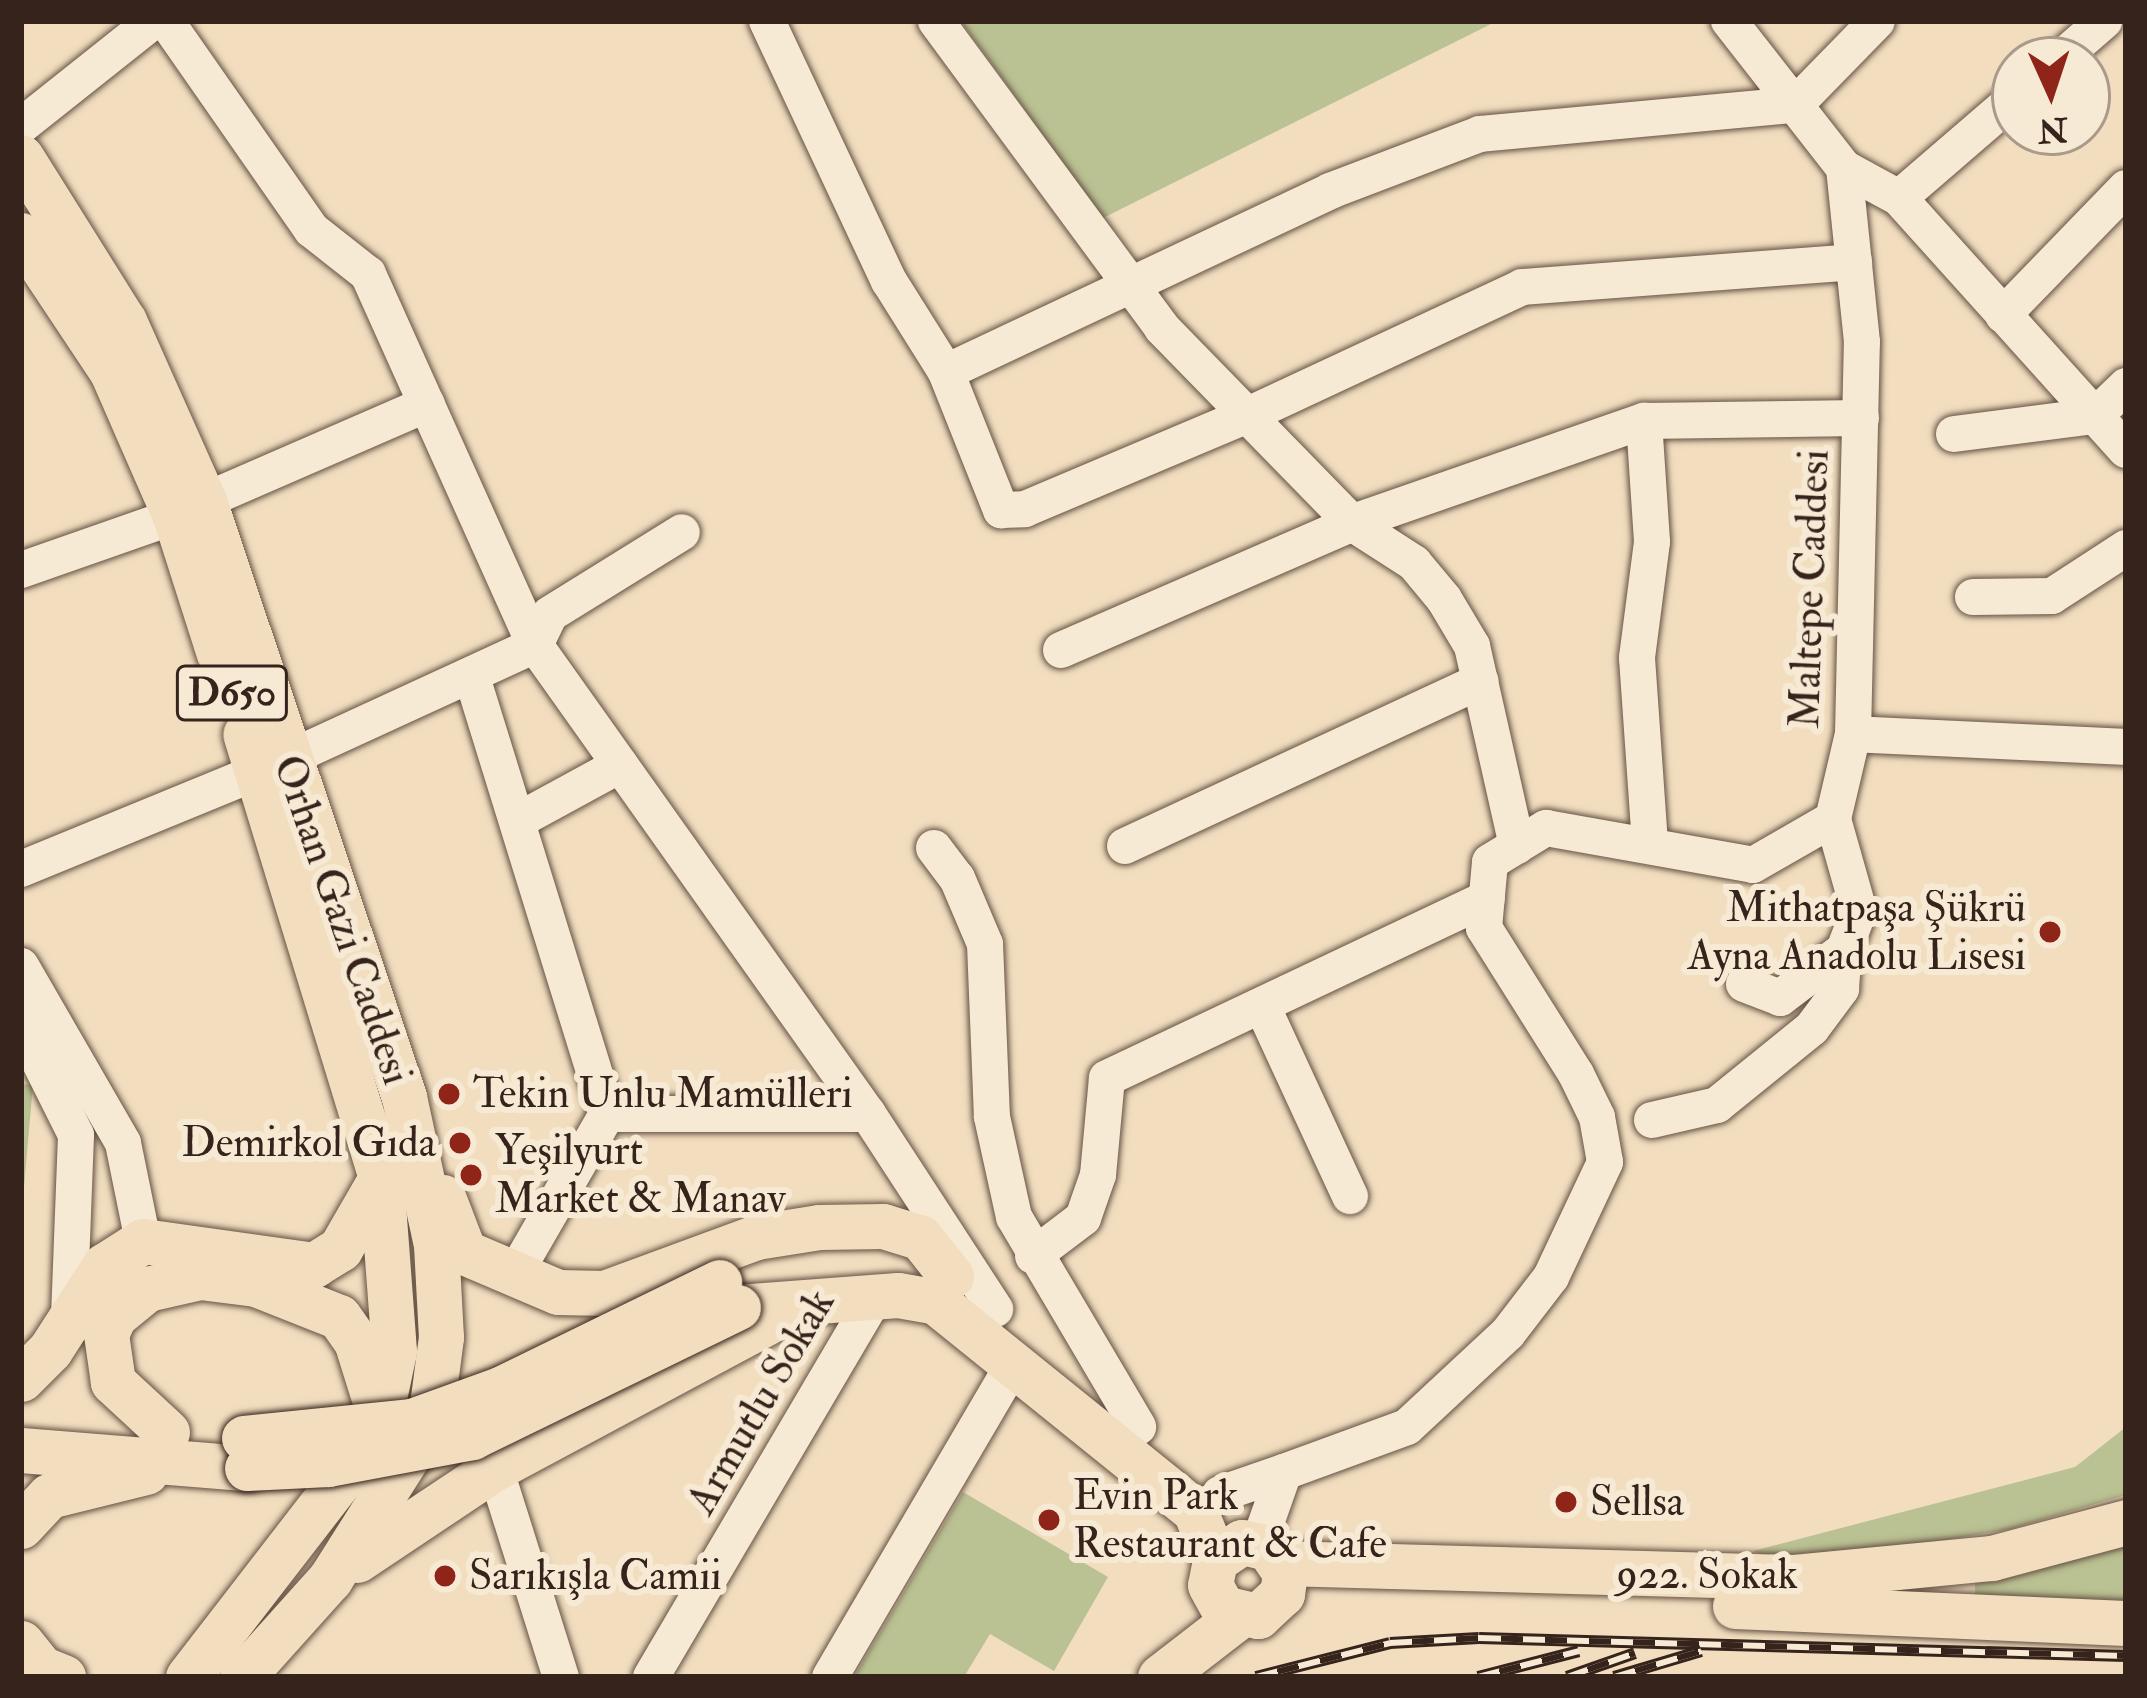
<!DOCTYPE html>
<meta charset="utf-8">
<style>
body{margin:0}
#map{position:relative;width:2147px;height:1698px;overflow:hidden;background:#f2debf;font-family:"IM FELL Double Pica",serif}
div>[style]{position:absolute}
.green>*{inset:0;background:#bac192;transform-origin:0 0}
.roads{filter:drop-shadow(0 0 3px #655244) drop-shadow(0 0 3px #655244)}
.minor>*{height:36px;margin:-18px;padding:0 18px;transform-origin:18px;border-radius:18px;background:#f7ead5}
.major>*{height:45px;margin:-22.5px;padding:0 22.5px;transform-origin:22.5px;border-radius:22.5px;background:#f2debf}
.rail>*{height:12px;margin-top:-6px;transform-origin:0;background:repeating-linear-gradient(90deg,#f7ead5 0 22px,#36231b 0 44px);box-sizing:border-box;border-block:3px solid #36231b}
.bridges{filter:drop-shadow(0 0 3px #36231b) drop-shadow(0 0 3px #36231b)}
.major-bridge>*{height:45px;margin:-22.5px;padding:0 22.5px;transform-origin:22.5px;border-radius:22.5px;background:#f2debf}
.dots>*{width:33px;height:33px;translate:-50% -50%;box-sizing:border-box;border:6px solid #f7ead5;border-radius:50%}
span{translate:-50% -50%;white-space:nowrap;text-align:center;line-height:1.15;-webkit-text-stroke:12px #f7ead5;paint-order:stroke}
.shield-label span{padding:3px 9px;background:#f7ead5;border:3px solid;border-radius:9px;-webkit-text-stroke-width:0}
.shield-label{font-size:39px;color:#36231b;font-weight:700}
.street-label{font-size:42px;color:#36231b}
.poi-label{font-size:42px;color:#36231b}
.right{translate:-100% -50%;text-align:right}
.left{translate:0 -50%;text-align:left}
.frame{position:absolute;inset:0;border:24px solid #36231b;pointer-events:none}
.north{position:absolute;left:1991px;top:36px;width:120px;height:120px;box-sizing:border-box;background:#f7ead5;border:3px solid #aa9a8b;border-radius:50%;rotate:177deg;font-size:33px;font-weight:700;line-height:48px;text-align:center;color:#36231b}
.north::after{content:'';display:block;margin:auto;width:42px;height:54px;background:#8f2418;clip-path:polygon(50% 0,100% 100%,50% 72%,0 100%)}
</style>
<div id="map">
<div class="green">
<i style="clip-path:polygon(961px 21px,1497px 21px,1103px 218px)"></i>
<i style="left:21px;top:1084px;width:12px;height:187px;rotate:5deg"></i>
<i style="clip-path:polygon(2126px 1427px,2126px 1495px,2010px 1529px,1874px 1552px,1773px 1559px,1753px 1551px,2075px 1467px)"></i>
<i style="clip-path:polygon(963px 1492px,1108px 1577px,1054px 1671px,990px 1634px,964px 1677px,854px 1677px)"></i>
<i style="clip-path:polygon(2126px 1540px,2126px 1606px,1975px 1600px,1975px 1578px)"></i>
</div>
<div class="roads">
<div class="minor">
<i style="left:166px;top:21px;width:255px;rotate:55.1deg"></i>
<i style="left:312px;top:230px;width:71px;rotate:38.2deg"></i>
<i style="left:368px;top:274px;width:407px;rotate:65.8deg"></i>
<i style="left:535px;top:645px;width:575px;rotate:54.62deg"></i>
<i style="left:868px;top:1114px;width:233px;rotate:56.9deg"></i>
<i style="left:767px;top:21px;width:287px;rotate:64.9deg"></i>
<i style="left:889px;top:281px;width:107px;rotate:57.9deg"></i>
<i style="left:946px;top:372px;width:149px;rotate:68.3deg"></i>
<i style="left:1001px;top:510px;width:24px;rotate:-2deg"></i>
<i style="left:1025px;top:509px;width:242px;rotate:-22.9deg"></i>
<i style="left:1248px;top:415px;width:302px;rotate:-25deg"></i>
<i style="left:1522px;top:287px;width:333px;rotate:-4.3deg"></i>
<i style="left:936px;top:21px;width:381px;rotate:53.6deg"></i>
<i style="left:1162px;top:328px;width:272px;rotate:45.7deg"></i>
<i style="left:1352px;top:523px;width:74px;rotate:32.8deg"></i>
<i style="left:1414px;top:563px;width:47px;rotate:50.2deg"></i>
<i style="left:1444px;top:599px;width:55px;rotate:59.2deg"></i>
<i style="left:1472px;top:646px;width:205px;rotate:77.3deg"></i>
<i style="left:2059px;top:60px;width:60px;rotate:-40.9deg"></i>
<i style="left:21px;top:126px;width:169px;rotate:-38.5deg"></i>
<i style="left:1844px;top:168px;width:63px;rotate:28.6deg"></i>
<i style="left:1899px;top:198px;width:339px;rotate:48deg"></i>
<i style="left:1899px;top:198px;width:153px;rotate:-40.8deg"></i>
<i style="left:2003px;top:315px;width:177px;rotate:-45.9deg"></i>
<i style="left:946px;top:372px;width:425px;rotate:-25.2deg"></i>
<i style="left:1330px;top:191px;width:160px;rotate:-20.8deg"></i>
<i style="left:1480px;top:134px;width:316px;rotate:-5.3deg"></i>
<i style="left:1795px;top:105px;width:117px;rotate:-45.7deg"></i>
<i style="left:1644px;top:421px;width:121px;rotate:86.2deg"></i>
<i style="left:1652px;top:542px;width:117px;rotate:97.4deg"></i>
<i style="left:1637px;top:658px;width:188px;rotate:86deg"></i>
<i style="left:1954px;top:434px;width:142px;rotate:-7.3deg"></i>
<i style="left:2095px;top:416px;width:43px;rotate:-44.1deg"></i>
<i style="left:204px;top:501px;width:243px;rotate:-23.5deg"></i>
<i style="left:21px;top:570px;width:163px;rotate:-19.3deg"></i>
<i style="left:1973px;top:597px;width:79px;rotate:-0.7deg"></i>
<i style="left:2052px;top:596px;width:88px;rotate:-33deg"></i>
<i style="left:1061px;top:650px;width:328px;rotate:-23.5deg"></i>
<i style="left:1362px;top:519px;width:299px;rotate:-19.2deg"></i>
<i style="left:1644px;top:421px;width:217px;rotate:-0.8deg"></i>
<i style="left:472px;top:677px;width:457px;rotate:72.8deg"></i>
<i style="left:1853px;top:734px;width:273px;rotate:2.7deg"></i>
<i style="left:285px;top:760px;width:275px;rotate:-24.7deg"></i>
<i style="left:535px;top:645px;width:34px;rotate:-64deg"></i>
<i style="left:550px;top:614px;width:155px;rotate:-31.8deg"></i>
<i style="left:519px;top:820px;width:115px;rotate:-28.6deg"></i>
<i style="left:1125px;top:846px;width:392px;rotate:-24.9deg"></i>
<i style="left:934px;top:848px;width:38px;rotate:53deg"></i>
<i style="left:957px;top:878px;width:72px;rotate:67deg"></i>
<i style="left:985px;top:944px;width:173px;rotate:87.7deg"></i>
<i style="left:992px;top:1117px;width:102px;rotate:77.6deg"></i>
<i style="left:1014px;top:1217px;width:244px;rotate:59.4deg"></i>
<i style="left:21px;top:869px;width:255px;rotate:-22.3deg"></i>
<i style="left:21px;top:966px;width:204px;rotate:60deg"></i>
<i style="left:123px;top:1143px;width:100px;rotate:78.5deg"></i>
<i style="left:1744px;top:984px;width:39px;rotate:21deg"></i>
<i style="left:1780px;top:998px;width:80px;rotate:-36.9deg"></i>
<i style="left:1844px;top:950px;width:42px;rotate:-69deg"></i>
<i style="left:1859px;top:911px;width:96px;rotate:-105.8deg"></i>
<i style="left:1264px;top:1010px;width:205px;rotate:65.2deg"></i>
<i style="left:21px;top:1025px;width:123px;rotate:63.4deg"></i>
<i style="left:76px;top:1135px;width:183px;rotate:92.2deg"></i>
<i style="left:1652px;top:1120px;width:67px;rotate:-13deg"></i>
<i style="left:1717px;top:1105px;width:122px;rotate:-39deg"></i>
<i style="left:1812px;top:1028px;width:49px;rotate:-53.4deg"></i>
<i style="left:1841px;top:989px;width:39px;rotate:-86deg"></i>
<i style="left:1033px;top:1256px;width:63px;rotate:-37.2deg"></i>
<i style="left:1083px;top:1218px;width:46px;rotate:-70.8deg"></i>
<i style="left:1098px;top:1175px;width:97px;rotate:-84.7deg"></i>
<i style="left:1107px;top:1078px;width:420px;rotate:-25.3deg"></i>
<i style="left:513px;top:1277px;width:188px;rotate:-60deg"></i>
<i style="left:607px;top:1114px;width:261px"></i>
<i style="left:495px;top:1468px;width:219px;rotate:72.5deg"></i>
<i style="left:1220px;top:1494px;width:68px;rotate:-19deg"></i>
<i style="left:1259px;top:1543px;width:75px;rotate:-70.6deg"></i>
<i style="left:1284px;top:1472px;width:131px;rotate:-20.1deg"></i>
<i style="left:1407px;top:1427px;width:138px;rotate:-42.9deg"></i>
<i style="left:1508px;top:1333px;width:71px;rotate:-52.5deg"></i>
<i style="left:1551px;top:1277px;width:127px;rotate:-64.8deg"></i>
<i style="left:1605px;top:1162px;width:46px;rotate:-100.1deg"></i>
<i style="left:1597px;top:1117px;width:48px;rotate:-116deg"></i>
<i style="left:1576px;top:1074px;width:173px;rotate:-122.2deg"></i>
<i style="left:1484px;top:928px;width:66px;rotate:-84.8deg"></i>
<i style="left:1490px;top:862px;width:66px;rotate:-31.3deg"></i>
<i style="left:1546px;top:828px;width:210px;rotate:10.1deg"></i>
<i style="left:1753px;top:865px;width:92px;rotate:-29.9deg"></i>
<i style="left:1833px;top:819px;width:87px;rotate:-76.8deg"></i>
<i style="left:1853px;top:734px;width:392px;rotate:-88.7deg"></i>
<i style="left:1862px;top:342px;width:175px;rotate:-95.9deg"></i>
<i style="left:1844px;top:168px;width:187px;rotate:-128deg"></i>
<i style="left:651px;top:1677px;width:441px;rotate:-59.5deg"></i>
<i style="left:830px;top:1677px;width:365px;rotate:-59.6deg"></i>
</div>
<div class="major">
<i style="left:21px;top:157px;width:194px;rotate:57.9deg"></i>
<i style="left:124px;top:321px;width:197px;rotate:66deg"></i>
<i style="left:204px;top:501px;width:629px;rotate:71.45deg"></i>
<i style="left:404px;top:1097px;width:151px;rotate:77.8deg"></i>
<i style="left:436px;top:1245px;width:92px;rotate:86.9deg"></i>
<i style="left:441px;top:1337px;width:85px;rotate:97.5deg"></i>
<i style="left:430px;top:1421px;width:187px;rotate:122.3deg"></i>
<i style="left:330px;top:1579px;width:132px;rotate:131.9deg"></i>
<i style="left:21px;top:235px;width:164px;rotate:56.4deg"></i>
<i style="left:112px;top:372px;width:157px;rotate:66.4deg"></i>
<i style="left:175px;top:516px;width:145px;rotate:72.3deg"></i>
<i style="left:443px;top:1197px;width:59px;rotate:69.1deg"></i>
<i style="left:464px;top:1252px;width:102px;rotate:23.1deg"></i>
<i style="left:558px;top:1292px;width:46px;rotate:1.2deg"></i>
<i style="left:604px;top:1293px;width:162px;rotate:-20.2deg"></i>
<i style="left:756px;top:1237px;width:64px;rotate:-9deg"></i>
<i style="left:819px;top:1227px;width:64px;rotate:-0.9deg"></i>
<i style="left:883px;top:1226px;width:39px;rotate:17deg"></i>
<i style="left:920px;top:1237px;width:50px;rotate:51.5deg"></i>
<i style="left:738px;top:1307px;width:160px;rotate:-4.3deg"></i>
<i style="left:898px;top:1295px;width:39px;rotate:10deg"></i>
<i style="left:936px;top:1302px;width:333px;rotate:38.9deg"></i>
<i style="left:1195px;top:1511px;width:53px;rotate:67.8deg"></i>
<i style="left:1215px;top:1560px;width:25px;rotate:101deg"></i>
<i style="left:1210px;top:1585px;width:26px;rotate:61deg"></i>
<i style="left:1223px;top:1608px;width:36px;rotate:13deg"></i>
<i style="left:1258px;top:1616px;width:33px;rotate:-43deg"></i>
<i style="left:1282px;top:1594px;width:21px;rotate:-82deg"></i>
<i style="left:1285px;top:1573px;width:30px;rotate:-124deg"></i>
<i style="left:1268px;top:1548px;width:27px;rotate:-167deg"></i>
<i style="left:1242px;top:1542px;width:32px;rotate:146deg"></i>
<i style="left:21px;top:1379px;width:41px;rotate:-45deg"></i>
<i style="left:50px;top:1350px;width:100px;rotate:-57.3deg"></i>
<i style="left:104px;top:1266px;width:46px;rotate:-32.7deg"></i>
<i style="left:143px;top:1241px;width:173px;rotate:8deg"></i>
<i style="left:314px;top:1265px;width:31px;rotate:-32deg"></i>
<i style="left:340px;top:1249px;width:82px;rotate:-60deg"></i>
<i style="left:167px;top:1432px;width:74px;rotate:-137.2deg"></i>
<i style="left:113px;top:1382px;width:49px;rotate:-98.3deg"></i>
<i style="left:106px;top:1334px;width:20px;rotate:-66deg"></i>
<i style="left:114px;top:1316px;width:43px;rotate:-39.3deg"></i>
<i style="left:147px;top:1289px;width:54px;rotate:-12.8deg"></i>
<i style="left:200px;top:1277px;width:56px;rotate:7.1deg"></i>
<i style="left:256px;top:1284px;width:89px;rotate:21.7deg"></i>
<i style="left:339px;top:1317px;width:29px;rotate:55deg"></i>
<i style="left:356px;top:1341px;width:73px;rotate:72.6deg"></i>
<i style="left:21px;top:1450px;width:227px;rotate:4.6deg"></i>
<i style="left:21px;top:1526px;width:41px;rotate:-47deg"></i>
<i style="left:49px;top:1496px;width:100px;rotate:-13.9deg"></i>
<i style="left:357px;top:1560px;width:166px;rotate:-33.7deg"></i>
<i style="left:495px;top:1468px;width:326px;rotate:-28.2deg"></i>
<i style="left:1282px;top:1563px;width:512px;rotate:1.57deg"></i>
<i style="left:1794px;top:1577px;width:199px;rotate:-5.5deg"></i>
<i style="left:1992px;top:1558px;width:139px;rotate:-15deg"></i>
<i style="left:1735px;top:1606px;width:391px;rotate:2.5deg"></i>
<i style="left:21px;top:1643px;width:32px;rotate:51deg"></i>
<i style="left:41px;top:1668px;width:24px;rotate:22deg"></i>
<i style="left:188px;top:1677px;width:277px;rotate:-52.3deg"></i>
<i style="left:357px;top:1458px;width:47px;rotate:-60.7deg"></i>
<i style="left:380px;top:1417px;width:67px;rotate:-78deg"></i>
<i style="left:394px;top:1351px;width:173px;rotate:-94.3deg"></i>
<i style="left:381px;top:1178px;width:464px;rotate:-107deg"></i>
<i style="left:1160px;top:1677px;width:100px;rotate:-37.7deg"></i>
</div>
</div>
<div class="rail">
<i style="left:1256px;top:1677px;width:138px;rotate:-14.2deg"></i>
<i style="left:1390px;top:1643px;width:89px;rotate:-3.2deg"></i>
<i style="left:1479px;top:1638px;width:647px;rotate:1.59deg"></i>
<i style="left:1478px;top:1677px;width:104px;rotate:-14.4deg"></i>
<i style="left:1567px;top:1677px;width:72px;rotate:-19.4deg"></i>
<i style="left:1614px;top:1677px;width:91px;rotate:-16.6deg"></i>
</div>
<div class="bridges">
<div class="major-bridge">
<i style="left:244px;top:1438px;width:169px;rotate:-5.8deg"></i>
<i style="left:412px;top:1421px;width:94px;rotate:-20deg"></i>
<i style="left:500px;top:1389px;width:244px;rotate:-26deg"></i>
<i style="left:247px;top:1468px;width:81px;rotate:-2.8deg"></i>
<i style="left:328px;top:1464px;width:147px;rotate:-10.6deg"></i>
<i style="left:472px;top:1437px;width:296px;rotate:-26deg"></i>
</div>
</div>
<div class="dots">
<i style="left:2050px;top:932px;background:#8f2418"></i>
<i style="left:449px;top:1094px;background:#8f2418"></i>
<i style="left:460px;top:1143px;background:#8f2418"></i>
<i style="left:471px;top:1175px;background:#8f2418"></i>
<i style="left:1566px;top:1502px;background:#8f2418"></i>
<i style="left:1049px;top:1520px;background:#8f2418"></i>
<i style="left:445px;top:1576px;background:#8f2418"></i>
</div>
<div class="shield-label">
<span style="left:232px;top:693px">D650</span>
</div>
<div class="street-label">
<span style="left:1810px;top:589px;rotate:-88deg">Maltepe Caddesi</span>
<span style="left:342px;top:920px;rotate:71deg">Orhan Gazi Caddesi</span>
<span style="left:761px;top:1402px;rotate:-60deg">Armutlu Sokak</span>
<span style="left:1707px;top:1575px">922. Sokak</span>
</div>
<div class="poi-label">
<span class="right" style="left:2026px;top:932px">Mithatpaşa Şükrü<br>Ayna Anadolu Lisesi</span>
<span class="left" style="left:473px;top:1094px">Tekin Unlu Mamülleri</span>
<span class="right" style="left:436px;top:1143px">Demirkol Gıda</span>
<span class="left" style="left:495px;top:1175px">Yeşilyurt<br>Market &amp; Manav</span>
<span class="left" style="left:1073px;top:1520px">Evin Park<br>Restaurant &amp; Cafe</span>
<span class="left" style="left:1590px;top:1502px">Sellsa</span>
<span class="left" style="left:469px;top:1576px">Sarıkışla Camii</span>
</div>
<div class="frame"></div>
<div class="north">N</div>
</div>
